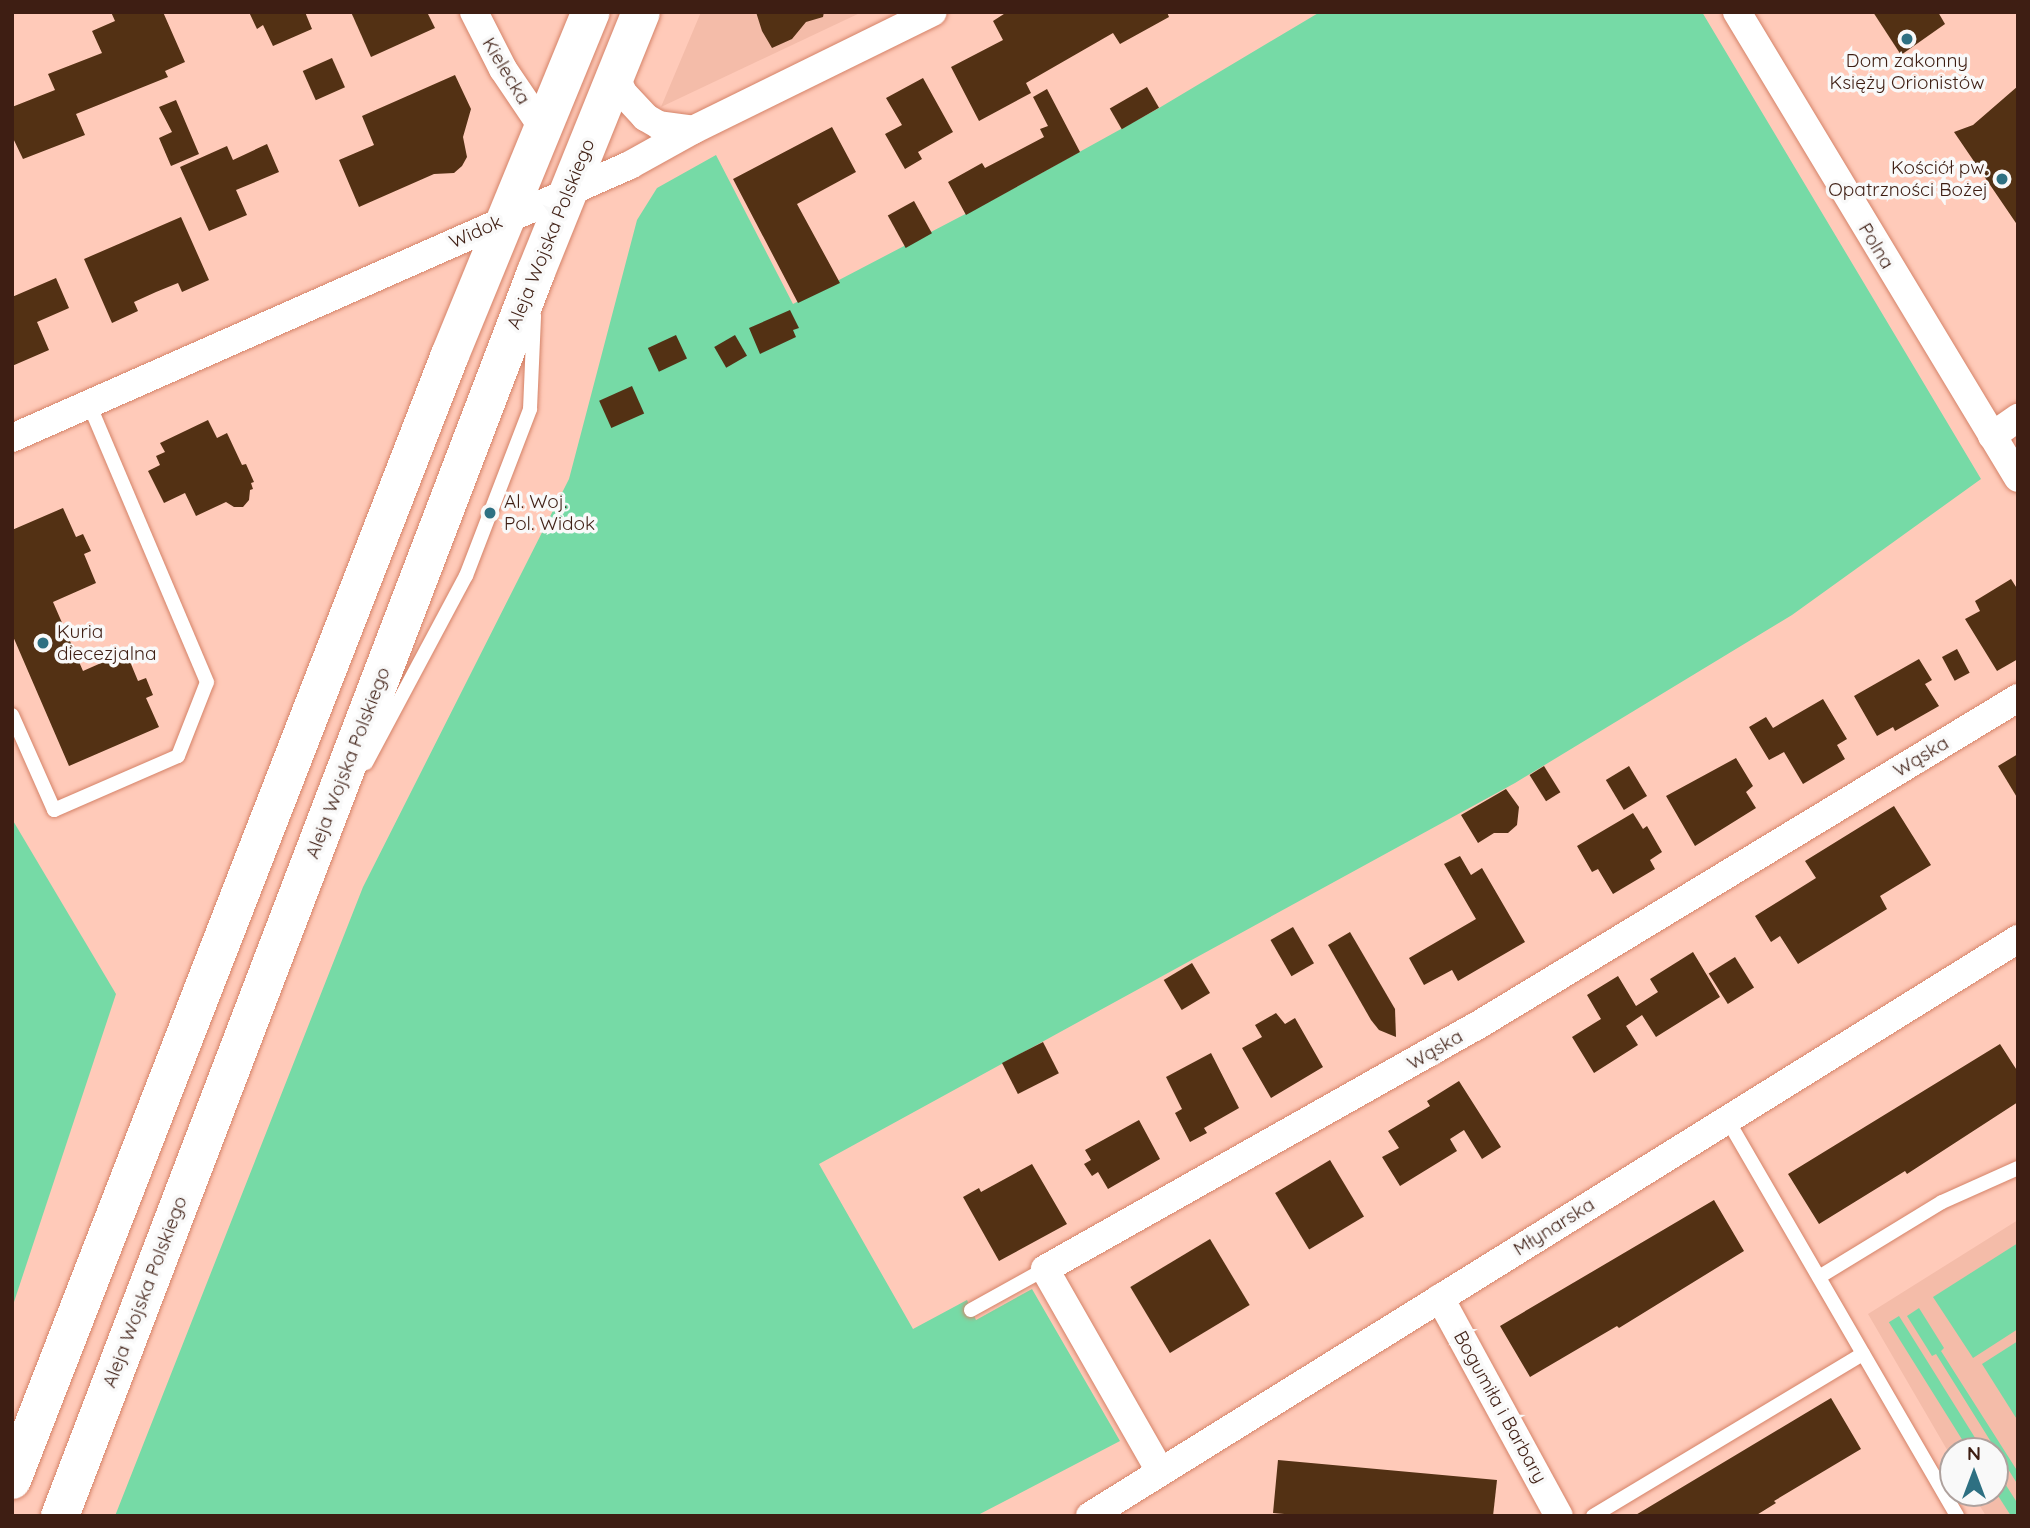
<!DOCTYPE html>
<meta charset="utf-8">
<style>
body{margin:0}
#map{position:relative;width:2030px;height:1528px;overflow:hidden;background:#ffcab9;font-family:Quicksand,sans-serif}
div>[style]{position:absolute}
.built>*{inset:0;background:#f4bca9}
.green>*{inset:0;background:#76daa6;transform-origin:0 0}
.building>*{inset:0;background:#533114;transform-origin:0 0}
.roads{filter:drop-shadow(0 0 2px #d58368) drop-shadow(0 0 2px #d58368)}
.lane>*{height:14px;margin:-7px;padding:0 7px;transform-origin:7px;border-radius:7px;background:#fff}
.street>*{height:28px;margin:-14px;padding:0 14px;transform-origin:14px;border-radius:14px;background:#fff}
.secondary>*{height:38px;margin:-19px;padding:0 19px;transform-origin:19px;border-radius:19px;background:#fff}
.dots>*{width:19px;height:19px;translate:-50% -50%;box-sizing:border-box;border:4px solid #f9f9f9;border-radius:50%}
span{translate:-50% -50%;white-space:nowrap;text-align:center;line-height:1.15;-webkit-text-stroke:7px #f9f9f9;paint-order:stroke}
.poi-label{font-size:19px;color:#3e1e13}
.right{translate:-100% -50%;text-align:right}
.left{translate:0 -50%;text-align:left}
.street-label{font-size:19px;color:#3e1e13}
.frame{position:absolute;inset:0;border:14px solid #3e1e13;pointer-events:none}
.north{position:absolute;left:1939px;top:1437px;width:70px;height:70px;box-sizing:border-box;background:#f9f9f9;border:2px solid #aea19d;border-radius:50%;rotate:0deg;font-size:19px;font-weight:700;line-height:28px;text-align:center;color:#3e1e13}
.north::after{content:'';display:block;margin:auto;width:24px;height:32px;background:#2e7082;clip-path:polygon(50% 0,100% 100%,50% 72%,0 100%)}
</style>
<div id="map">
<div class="built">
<i style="clip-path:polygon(701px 12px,862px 12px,661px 107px)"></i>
<i style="clip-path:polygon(2018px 1220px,2018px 1516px,1986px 1516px,1972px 1493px,1995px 1493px,1995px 1451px,1953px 1451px,1953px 1460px,1868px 1314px)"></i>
</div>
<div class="green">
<i style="clip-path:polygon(1320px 12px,1702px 12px,1981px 479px,1792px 615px,1515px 783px,819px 1164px,913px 1329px,967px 1300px,976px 1320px,1032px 1289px,1120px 1441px,976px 1516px,115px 1516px,363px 887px,569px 479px,637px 220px,657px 188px,716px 155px,793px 304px,996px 198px,1159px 108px)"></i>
<i style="clip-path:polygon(12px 819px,116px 994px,12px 1308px)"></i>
<i style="clip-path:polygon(2018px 1243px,2018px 1329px,1973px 1358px,1933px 1297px)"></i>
<i style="clip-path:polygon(1919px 1308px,1944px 1348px,1941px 1351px,2018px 1472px,2018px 1485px,1936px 1354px,1932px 1356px,1907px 1316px)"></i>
<i style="left:1899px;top:1316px;width:160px;height:12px;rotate:58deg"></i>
<i style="clip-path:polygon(2018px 1341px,2018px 1421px,1982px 1364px)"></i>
<i style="clip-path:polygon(1995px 1468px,2018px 1504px,2018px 1516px,2011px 1516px,1995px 1491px)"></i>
</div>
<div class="building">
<i style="clip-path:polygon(111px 12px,163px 12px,185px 62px,165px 71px,168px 77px,76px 114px,85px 135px,23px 159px,12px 136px,12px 107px,55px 90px,48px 74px,102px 53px,92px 31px,115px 21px)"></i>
<i style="clip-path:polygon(249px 12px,305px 12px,312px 29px,273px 46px,263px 25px,257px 29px)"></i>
<i style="clip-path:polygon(351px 12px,427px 12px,435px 28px,371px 57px)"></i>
<i style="clip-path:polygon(756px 12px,824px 12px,823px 17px,806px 22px,792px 39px,772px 48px,762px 31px)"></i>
<i style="clip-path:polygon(1007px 12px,1167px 12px,1169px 17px,1120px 44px,1113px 33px,1026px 83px,1031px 93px,979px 121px,951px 67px,1003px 40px,993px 21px)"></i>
<i style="clip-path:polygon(1873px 12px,1938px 12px,1945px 24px,1901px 55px)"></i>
<i style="left:332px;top:58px;width:32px;height:32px;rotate:66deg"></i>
<i style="clip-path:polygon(455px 75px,471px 109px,463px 137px,467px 157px,462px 166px,454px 173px,434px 174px,359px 207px,339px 160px,374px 145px,362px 116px)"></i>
<i style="clip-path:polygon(923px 78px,953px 132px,918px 152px,922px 159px,905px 169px,885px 134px,902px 125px,886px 98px)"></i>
<i style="clip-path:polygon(2018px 86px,2018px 226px,1954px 132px,1973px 125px)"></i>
<i style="left:1147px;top:87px;width:24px;height:43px;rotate:60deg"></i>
<i style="clip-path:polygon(1047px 89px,1080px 152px,966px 215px,948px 182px,982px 163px,985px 168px,1044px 137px,1040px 129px,1048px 126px,1033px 97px)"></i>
<i style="clip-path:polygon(176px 100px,199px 154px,171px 166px,159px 138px,172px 132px,159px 107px)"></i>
<i style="clip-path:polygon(832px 127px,856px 172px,797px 204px,840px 283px,798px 303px,733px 179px)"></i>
<i style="clip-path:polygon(267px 144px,279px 172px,236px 190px,247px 215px,209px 231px,180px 167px,227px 146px,233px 160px)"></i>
<i style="left:914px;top:201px;width:37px;height:30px;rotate:61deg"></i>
<i style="clip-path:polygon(181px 217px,209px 280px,182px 292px,178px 283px,156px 292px,134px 302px,138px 311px,112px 323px,84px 259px)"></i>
<i style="clip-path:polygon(56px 278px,69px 308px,37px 322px,49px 350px,12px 366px,12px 297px)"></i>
<i style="clip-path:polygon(790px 310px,799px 328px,793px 330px,796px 337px,760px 354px,749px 328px)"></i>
<i style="left:676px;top:335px;width:26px;height:31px;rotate:65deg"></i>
<i style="left:735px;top:335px;width:24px;height:24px;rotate:60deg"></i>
<i style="left:632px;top:386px;width:30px;height:36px;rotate:66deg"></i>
<i style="clip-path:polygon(208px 420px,217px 438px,227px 433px,242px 465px,246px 464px,254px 482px,251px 483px,253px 489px,250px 490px,249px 500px,243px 507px,234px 507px,226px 502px,196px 516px,185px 493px,164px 503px,148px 471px,160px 465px,156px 456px,165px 452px,160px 443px)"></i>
<i style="clip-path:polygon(63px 508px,76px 537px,83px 534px,91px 551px,84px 554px,96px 583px,53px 602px,83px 671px,126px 652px,138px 681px,146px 678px,153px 695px,146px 698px,159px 727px,69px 766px,12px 634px,12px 530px)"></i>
<i style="clip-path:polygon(2011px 579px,2018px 590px,2018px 659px,1997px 671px,1965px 619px,1980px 611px,1975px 601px)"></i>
<i style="left:1957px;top:649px;width:27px;height:17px;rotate:62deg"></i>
<i style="clip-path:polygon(1919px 659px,1932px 680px,1925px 684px,1939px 706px,1895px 731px,1893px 727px,1877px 736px,1854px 696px)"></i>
<i style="clip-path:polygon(1823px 699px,1847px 739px,1837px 745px,1845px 759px,1803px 784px,1784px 752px,1769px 760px,1749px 727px,1766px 717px,1773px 728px)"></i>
<i style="clip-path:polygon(2018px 754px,2018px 799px,1998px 766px)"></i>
<i style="clip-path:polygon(1736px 758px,1753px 786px,1746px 792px,1756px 808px,1695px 846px,1666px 796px)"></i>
<i style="left:1544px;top:766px;width:31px;height:17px;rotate:58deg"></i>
<i style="left:1629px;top:766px;width:35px;height:27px;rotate:59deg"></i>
<i style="clip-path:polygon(1506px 789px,1519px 807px,1517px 825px,1508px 833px,1494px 833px,1478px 843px,1461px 815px)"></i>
<i style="clip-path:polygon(1894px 806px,1931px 865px,1880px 896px,1887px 909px,1798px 964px,1780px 936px,1771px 942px,1755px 916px,1816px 878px,1805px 861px)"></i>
<i style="clip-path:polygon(1633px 813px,1643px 829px,1647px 826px,1662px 852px,1650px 860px,1655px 869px,1613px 894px,1598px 869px,1592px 872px,1577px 846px)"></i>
<i style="clip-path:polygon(1460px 856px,1471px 875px,1482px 868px,1525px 942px,1458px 981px,1452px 970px,1424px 985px,1409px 958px,1476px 919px,1444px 864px)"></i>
<i style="left:1293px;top:927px;width:42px;height:26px;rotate:60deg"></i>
<i style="clip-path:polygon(1350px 932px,1395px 1009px,1396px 1037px,1379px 1030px,1371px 1020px,1328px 945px)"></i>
<i style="clip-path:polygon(1693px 952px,1720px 997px,1656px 1037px,1642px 1015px,1626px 1026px,1638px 1045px,1594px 1073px,1572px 1037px,1601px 1019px,1587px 995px,1618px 976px,1636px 1006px,1658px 992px,1650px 979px)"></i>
<i style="left:1735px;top:957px;width:36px;height:31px;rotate:58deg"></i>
<i style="left:1192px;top:963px;width:35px;height:33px;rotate:59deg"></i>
<i style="clip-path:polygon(1276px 1013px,1285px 1024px,1295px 1018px,1323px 1067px,1271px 1098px,1242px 1048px,1262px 1037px,1255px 1025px)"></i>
<i style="left:1043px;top:1042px;width:35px;height:46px;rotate:63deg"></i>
<i style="clip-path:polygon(2000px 1044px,2018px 1072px,2018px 1102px,1907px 1174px,1905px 1171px,1819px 1224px,1788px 1174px)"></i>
<i style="clip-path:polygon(1211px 1053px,1239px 1108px,1204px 1128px,1207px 1133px,1190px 1142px,1175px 1113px,1182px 1109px,1166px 1077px)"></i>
<i style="clip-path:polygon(1459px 1081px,1501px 1147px,1482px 1159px,1464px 1130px,1450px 1139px,1457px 1151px,1400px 1186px,1382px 1157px,1399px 1148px,1388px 1131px,1430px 1106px,1427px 1101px)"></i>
<i style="clip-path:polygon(1139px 1120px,1160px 1159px,1108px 1189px,1098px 1172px,1092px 1176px,1084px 1164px,1091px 1160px,1085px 1150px)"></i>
<i style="left:1330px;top:1160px;width:66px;height:64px;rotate:59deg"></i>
<i style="clip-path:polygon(1032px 1164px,1067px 1224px,999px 1261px,963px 1197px,979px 1188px,981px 1192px)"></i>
<i style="clip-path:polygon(1714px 1200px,1744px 1251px,1619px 1328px,1617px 1326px,1530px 1377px,1500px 1326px)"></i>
<i style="left:1210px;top:1239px;width:77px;height:93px;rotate:59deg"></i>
<i style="clip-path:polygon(1831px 1398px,1861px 1449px,1774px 1501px,1776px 1503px,1755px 1516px,1634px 1516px)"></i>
<i style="clip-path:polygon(1278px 1460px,1497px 1480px,1493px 1516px,1307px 1516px,1273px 1513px)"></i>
</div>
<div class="roads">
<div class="lane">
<i style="left:12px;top:715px;width:104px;rotate:66.1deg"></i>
<i style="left:54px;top:810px;width:135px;rotate:-23.5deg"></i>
<i style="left:178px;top:756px;width:79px;rotate:-68.6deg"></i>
<i style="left:207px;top:682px;width:302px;rotate:-113deg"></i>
<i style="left:366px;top:763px;width:212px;rotate:-61.9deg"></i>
<i style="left:466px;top:576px;width:179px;rotate:-69deg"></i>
<i style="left:530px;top:409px;width:93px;rotate:-87.5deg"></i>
<i style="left:1727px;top:1119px;width:459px;rotate:59.9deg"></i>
<i style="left:1819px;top:1277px;width:144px;rotate:-31.4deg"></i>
<i style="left:1942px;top:1202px;width:83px;rotate:-24.1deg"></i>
<i style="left:971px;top:1310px;width:85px;rotate:-29deg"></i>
<i style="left:1593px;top:1516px;width:315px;rotate:-31deg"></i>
</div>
<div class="street">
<i style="left:474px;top:12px;width:64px;rotate:63deg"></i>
<i style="left:503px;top:69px;width:71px;rotate:55.9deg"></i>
<i style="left:1737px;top:12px;width:544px;rotate:58.91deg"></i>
<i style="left:615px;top:75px;width:20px;rotate:66deg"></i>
<i style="left:623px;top:93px;width:33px;rotate:47deg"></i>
<i style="left:645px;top:117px;width:16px;rotate:30deg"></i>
<i style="left:659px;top:125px;width:34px;rotate:8deg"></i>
<i style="left:1992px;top:436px;width:32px;rotate:-35deg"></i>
<i style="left:12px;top:438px;width:676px;rotate:-23.83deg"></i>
<i style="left:630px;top:165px;width:72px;rotate:-29.1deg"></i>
<i style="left:693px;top:130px;width:267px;rotate:-26.2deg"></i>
<i style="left:1440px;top:1298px;width:248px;rotate:61.4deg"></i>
<i style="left:1160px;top:1471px;width:232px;rotate:-119.7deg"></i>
<i style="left:1045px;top:1269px;width:493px;rotate:-29.4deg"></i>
<i style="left:1475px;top:1027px;width:635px;rotate:-31.21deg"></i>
<i style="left:1090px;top:1516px;width:1093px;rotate:-31.87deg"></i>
</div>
<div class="secondary">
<i style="left:12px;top:1480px;width:1207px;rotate:-68.73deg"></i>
<i style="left:450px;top:355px;width:371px;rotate:-67.7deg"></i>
<i style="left:60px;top:1516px;width:1332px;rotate:-69.06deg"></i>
<i style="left:536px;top:272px;width:280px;rotate:-68deg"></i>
</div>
</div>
<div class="dots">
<i style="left:1907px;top:39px;background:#2e7082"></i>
<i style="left:2002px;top:179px;background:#2e7082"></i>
<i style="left:490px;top:513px;background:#2e7082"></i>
<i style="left:43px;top:643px;background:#2e7082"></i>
</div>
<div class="poi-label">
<span style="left:1907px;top:72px">Dom zakonny<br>Księży Orionistów</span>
<span class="right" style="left:1988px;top:179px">Kościół pw.<br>Opatrzności Bożej</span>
<span class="left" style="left:504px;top:513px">Al. Woj.<br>Pol. Widok</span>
<span class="left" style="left:57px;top:643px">Kuria<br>diecezjalna</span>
</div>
<div class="street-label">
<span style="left:506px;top:71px;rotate:59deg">Kielecka</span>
<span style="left:476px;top:232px;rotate:-24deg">Widok</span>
<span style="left:551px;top:234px;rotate:-68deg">Aleja Wojska Polskiego</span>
<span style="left:1876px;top:246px;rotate:59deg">Polna</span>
<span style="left:1921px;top:757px;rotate:-31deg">Wąska</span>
<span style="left:348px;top:763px;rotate:-69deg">Aleja Wojska Polskiego</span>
<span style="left:1435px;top:1050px;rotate:-30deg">Wąska</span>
<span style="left:1554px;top:1227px;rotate:-32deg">Młynarska</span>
<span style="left:145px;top:1292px;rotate:-69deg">Aleja Wojska Polskiego</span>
<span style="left:1500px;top:1407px;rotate:61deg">Bogumiła i Barbary</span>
</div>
<div class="frame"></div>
<div class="north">N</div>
</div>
